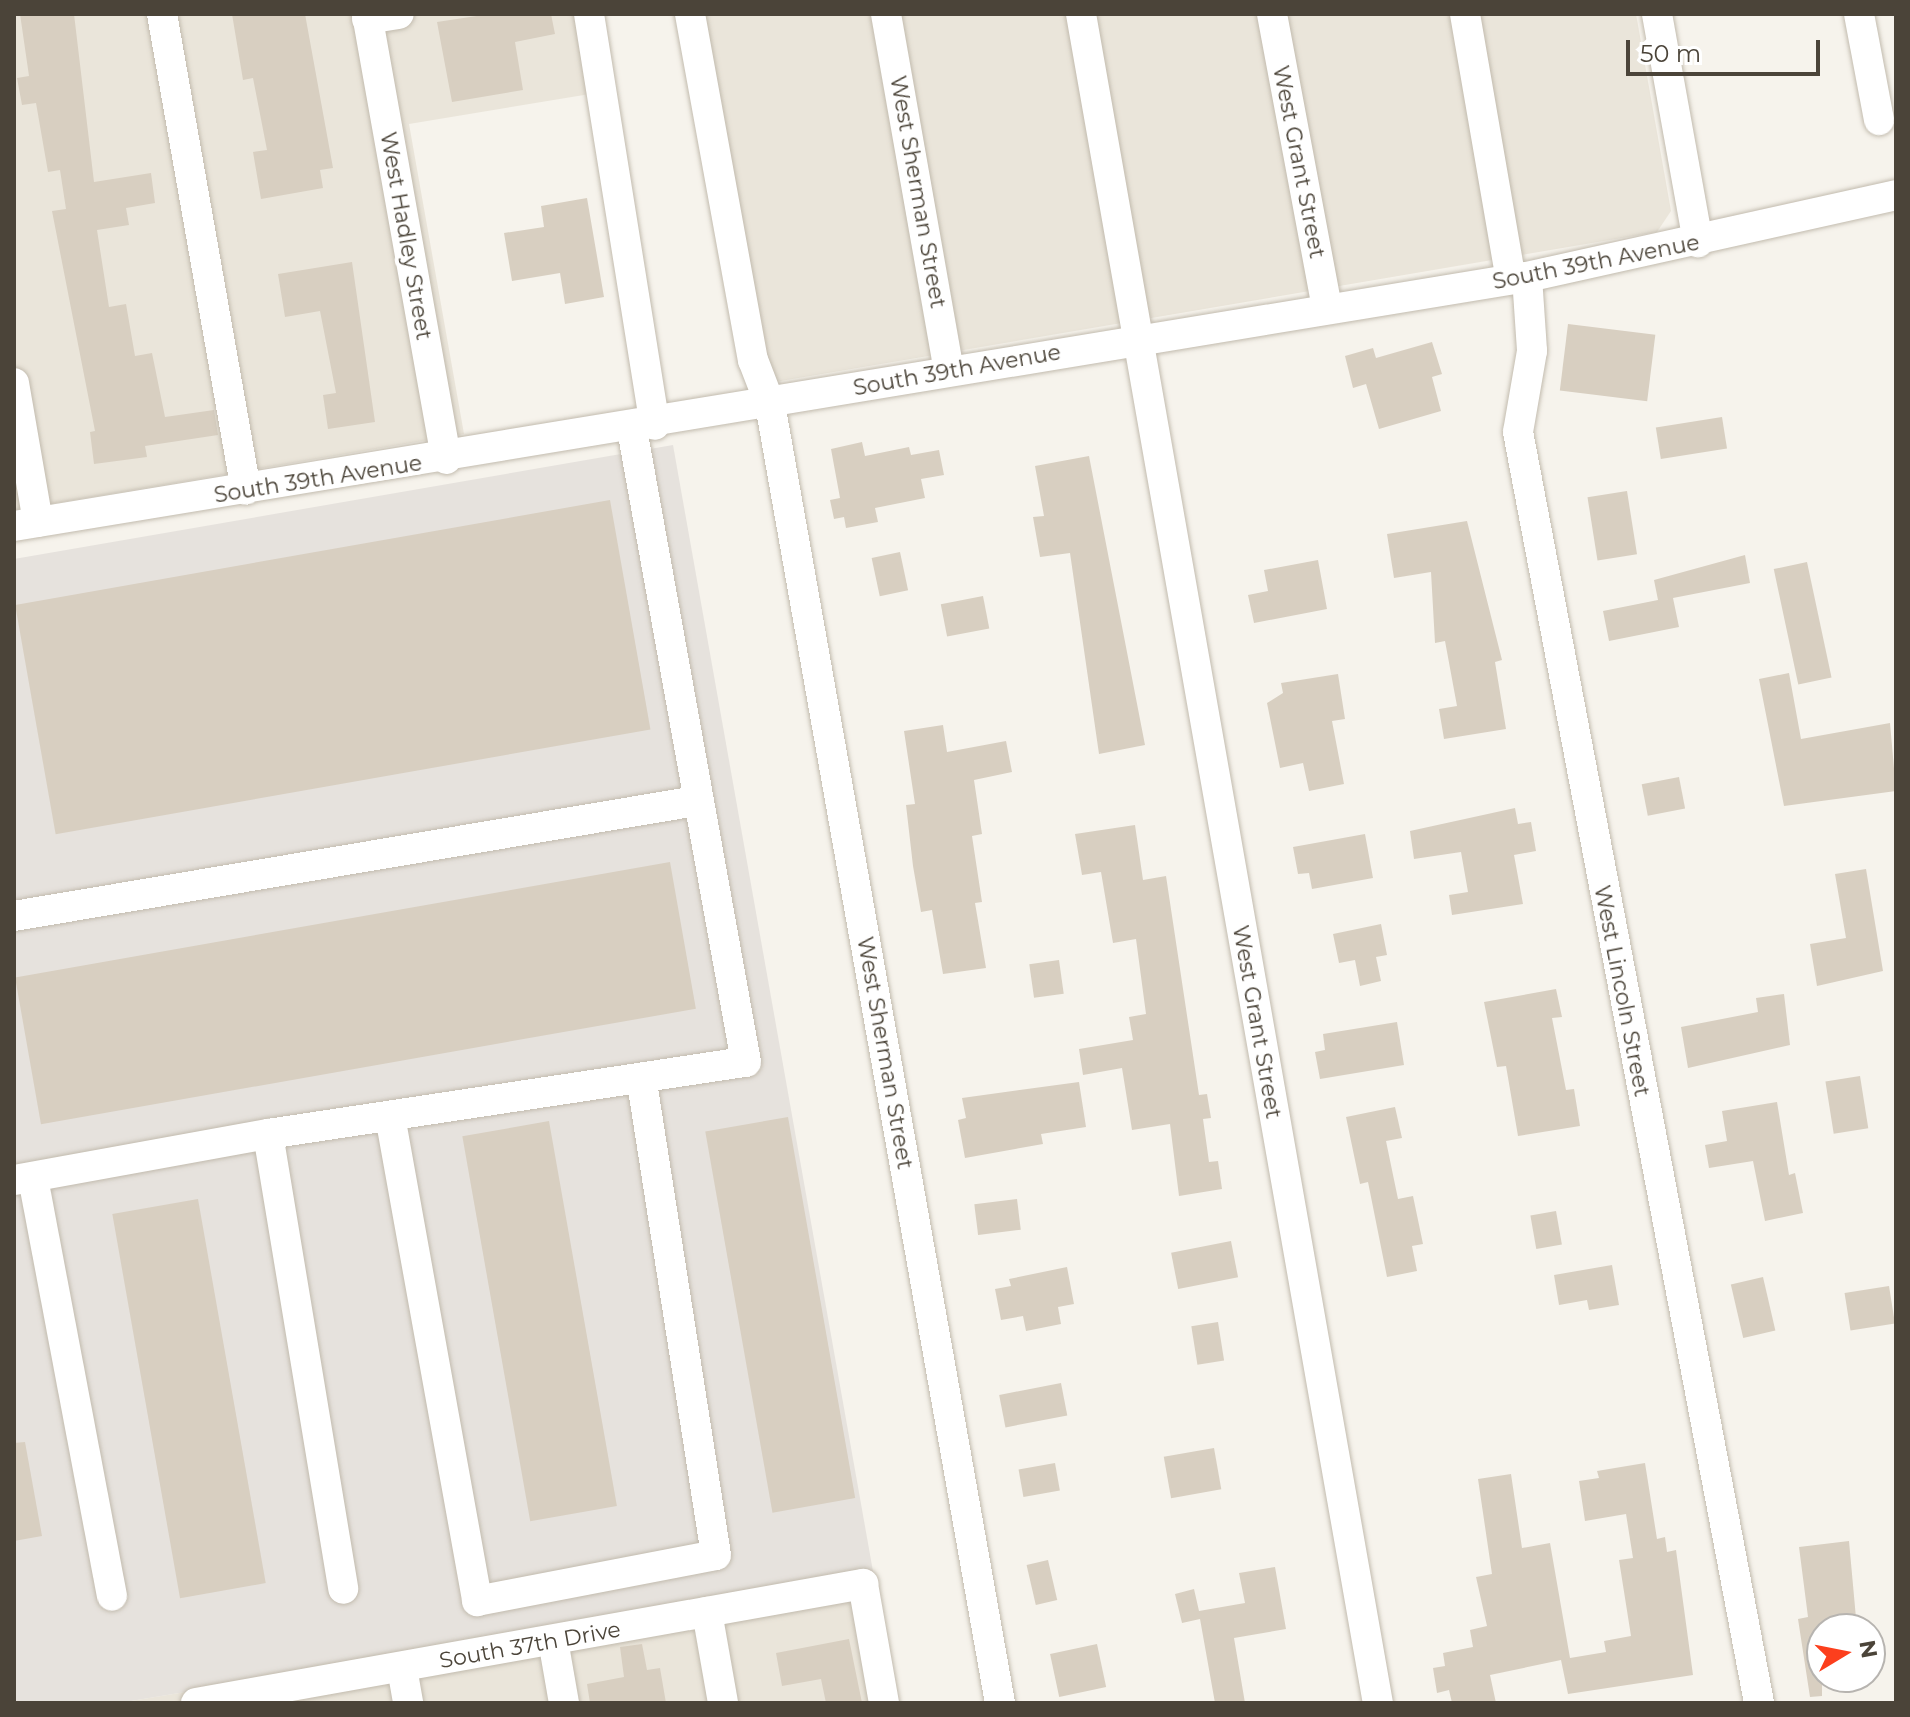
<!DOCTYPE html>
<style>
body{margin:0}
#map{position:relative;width:1910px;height:1717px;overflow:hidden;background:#f6f3ec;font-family:Montserrat,sans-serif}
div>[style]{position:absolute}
.residential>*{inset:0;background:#eae5da}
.industrial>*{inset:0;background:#e6e2dd}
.building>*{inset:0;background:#d8cfc1;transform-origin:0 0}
.roads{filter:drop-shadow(0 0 2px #c2bbae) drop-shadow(0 0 2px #c2bbae)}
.minor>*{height:30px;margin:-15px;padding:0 15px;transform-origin:15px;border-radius:15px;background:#fff}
span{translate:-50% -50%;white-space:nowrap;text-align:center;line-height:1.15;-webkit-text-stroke:8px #fff;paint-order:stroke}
.street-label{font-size:22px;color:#4b4439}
.frame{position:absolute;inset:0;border:16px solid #4b4439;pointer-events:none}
.north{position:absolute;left:1806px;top:1613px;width:80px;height:80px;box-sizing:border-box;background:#fff;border:2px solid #b7b4b0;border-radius:50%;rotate:80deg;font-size:22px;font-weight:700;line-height:32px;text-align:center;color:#4b4439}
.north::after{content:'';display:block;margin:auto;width:28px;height:36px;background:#fc3f1d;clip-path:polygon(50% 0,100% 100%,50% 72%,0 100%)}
.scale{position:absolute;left:1626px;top:40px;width:194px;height:36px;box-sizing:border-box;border:4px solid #4b4439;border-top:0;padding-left:10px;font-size:24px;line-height:28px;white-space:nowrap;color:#4b4439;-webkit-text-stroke:6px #fff;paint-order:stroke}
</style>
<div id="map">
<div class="residential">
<i style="clip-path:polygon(14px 14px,576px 14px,590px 94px,409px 124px,464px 434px,14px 510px)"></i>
<i style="clip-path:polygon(704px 14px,1636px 14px,1671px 211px,1657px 232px,769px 383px)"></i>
<i style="clip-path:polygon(874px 1577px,895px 1703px,119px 1703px)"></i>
</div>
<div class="industrial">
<i style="clip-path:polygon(673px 445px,874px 1577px,119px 1703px,14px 1703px,14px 559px)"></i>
</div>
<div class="building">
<i style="clip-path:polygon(20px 14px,74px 14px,94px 182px,151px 173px,155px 203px,126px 208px,129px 225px,97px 230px,109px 307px,126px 304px,135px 356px,152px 353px,165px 417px,214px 410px,218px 435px,145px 446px,147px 457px,94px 464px,90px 432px,95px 431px,52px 211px,66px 209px,60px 170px,48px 172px,36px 103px,22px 105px,17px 78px,29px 76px)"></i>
<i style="clip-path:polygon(232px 14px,305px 14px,333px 168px,320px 170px,323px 188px,261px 199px,253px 152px,267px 150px,253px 78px,243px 80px)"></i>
<i style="clip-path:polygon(490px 14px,551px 14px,555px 34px,515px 42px,523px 90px,452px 102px,437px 22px)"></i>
<i style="clip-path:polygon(587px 198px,604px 297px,565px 304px,560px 273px,512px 281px,504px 233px,544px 227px,541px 206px)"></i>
<i style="clip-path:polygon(352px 262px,375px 422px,328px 429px,323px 395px,336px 393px,320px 311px,285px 317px,278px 274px)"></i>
<i style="left:1568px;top:324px;width:88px;height:67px;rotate:7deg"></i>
<i style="clip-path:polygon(1432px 342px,1442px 374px,1432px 377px,1441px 411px,1379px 429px,1366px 384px,1353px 388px,1345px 356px,1373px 348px,1376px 358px)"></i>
<i style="left:1722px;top:417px;width:32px;height:67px;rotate:81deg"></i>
<i style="clip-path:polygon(862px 442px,865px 456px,909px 447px,911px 455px,939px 450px,944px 475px,921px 479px,925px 498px,875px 508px,878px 522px,846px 528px,844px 517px,834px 519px,830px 500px,840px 498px,831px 449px)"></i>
<i style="clip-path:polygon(1089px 456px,1145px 745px,1099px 754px,1070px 553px,1040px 557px,1033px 517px,1044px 516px,1035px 466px)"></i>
<i style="left:1627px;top:491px;width:64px;height:40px;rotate:81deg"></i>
<i style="left:610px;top:500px;width:233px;height:604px;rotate:80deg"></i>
<i style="clip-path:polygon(1467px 521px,1502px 660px,1495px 662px,1506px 729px,1444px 739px,1439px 709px,1457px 706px,1445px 641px,1435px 643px,1431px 572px,1394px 578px,1387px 534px)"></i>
<i style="left:900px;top:552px;width:39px;height:29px;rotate:78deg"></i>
<i style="clip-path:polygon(1745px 555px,1750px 583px,1673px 598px,1679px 627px,1609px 641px,1603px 611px,1658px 600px,1654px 580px)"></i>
<i style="clip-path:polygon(1318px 560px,1327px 609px,1254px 623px,1248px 595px,1268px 591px,1264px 570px)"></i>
<i style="left:1807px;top:562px;width:118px;height:34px;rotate:78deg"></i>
<i style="left:983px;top:596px;width:33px;height:43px;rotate:79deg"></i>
<i style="clip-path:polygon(1789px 673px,1801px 739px,1890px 723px,1896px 791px,1784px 806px,1759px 679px)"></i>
<i style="clip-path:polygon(1338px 674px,1345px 719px,1332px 721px,1344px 784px,1309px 791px,1303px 763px,1280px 768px,1267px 703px,1283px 693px,1281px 683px)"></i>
<i style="clip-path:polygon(943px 725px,947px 752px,1006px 741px,1012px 772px,974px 780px,982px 834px,972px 836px,982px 902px,975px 903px,986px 968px,943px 974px,932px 910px,921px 912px,913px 866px,906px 805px,915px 804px,904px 731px)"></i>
<i style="left:1679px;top:777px;width:32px;height:38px;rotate:79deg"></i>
<i style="clip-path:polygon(1515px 808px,1518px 824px,1531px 822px,1536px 851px,1514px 855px,1523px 904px,1452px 915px,1449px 895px,1468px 892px,1461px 852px,1414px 859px,1410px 831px)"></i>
<i style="clip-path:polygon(1135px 825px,1143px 880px,1166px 876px,1199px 1095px,1207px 1094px,1211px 1118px,1203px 1119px,1209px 1162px,1218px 1161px,1222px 1189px,1179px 1196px,1170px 1124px,1132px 1130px,1122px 1068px,1083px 1075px,1079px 1049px,1133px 1040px,1129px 1017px,1146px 1014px,1136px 939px,1113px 943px,1101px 872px,1082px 875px,1075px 834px)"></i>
<i style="clip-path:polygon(1365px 834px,1373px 878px,1312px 889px,1309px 873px,1298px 874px,1293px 847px)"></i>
<i style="left:670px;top:862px;width:149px;height:665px;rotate:80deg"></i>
<i style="clip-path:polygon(1866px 869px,1883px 971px,1817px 986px,1810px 944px,1846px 938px,1835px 874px)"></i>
<i style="clip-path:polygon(1381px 924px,1387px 955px,1376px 957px,1381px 981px,1360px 986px,1355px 960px,1339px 963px,1333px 934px)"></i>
<i style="left:1059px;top:960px;width:34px;height:30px;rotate:82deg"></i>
<i style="clip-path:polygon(1556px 989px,1562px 1017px,1552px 1018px,1566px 1090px,1574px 1089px,1580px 1126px,1518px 1136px,1506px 1066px,1497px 1067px,1484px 1002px)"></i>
<i style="clip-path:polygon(1784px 994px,1790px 1045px,1688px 1068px,1681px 1027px,1758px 1012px,1756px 998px)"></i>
<i style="clip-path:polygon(1397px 1022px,1404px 1065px,1320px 1079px,1315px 1052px,1325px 1050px,1323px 1034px)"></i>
<i style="left:1860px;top:1076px;width:53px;height:35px;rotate:81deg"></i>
<i style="clip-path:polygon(1079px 1082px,1086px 1127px,1041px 1134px,1043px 1144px,965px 1158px,958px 1120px,966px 1118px,962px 1098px)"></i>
<i style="clip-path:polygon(1777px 1102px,1789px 1175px,1795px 1173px,1803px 1213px,1765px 1221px,1753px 1161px,1709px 1168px,1705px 1145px,1727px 1141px,1722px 1111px)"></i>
<i style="clip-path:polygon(1395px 1107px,1402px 1138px,1386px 1141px,1398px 1199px,1413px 1196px,1423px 1244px,1412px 1246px,1417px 1271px,1387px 1277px,1368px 1182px,1360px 1184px,1346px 1117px)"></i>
<i style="left:788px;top:1117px;width:387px;height:84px;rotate:80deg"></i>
<i style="left:549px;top:1121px;width:391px;height:88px;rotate:80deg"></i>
<i style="left:198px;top:1199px;width:390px;height:87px;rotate:80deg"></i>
<i style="left:1017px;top:1199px;width:31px;height:43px;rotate:83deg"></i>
<i style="left:1556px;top:1211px;width:34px;height:26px;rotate:80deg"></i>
<i style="left:1231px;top:1241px;width:37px;height:61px;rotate:79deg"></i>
<i style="clip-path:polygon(1612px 1265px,1619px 1305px,1589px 1310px,1587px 1300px,1559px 1305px,1554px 1275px)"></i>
<i style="clip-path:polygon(1067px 1267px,1074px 1304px,1058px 1307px,1061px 1324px,1026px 1331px,1023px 1316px,1001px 1320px,995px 1289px,1011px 1286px,1009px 1279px)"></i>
<i style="left:1763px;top:1277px;width:55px;height:33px;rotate:77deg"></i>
<i style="left:1889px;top:1286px;width:38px;height:45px;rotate:81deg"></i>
<i style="left:1218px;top:1322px;width:39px;height:27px;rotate:81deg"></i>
<i style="left:1061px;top:1383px;width:33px;height:63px;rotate:79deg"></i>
<i style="clip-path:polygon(25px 1442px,42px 1536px,14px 1541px,14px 1443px)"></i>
<i style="left:1214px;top:1448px;width:42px;height:51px;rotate:80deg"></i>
<i style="left:1055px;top:1463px;width:28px;height:37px;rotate:80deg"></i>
<i style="clip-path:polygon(1645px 1463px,1657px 1539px,1665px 1537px,1667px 1552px,1676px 1550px,1693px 1675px,1568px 1694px,1561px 1660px,1490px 1675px,1496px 1703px,1452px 1703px,1449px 1690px,1437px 1693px,1433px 1668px,1445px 1666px,1443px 1653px,1473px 1647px,1470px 1630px,1487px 1626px,1476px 1577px,1492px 1574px,1478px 1479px,1511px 1474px,1522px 1548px,1550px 1543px,1570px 1658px,1606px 1652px,1604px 1641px,1631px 1636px,1619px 1560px,1633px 1558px,1626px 1514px,1585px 1521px,1579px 1481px,1599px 1478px,1597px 1471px)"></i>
<i style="clip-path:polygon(1849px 1541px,1857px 1629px,1822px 1629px,1822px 1696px,1810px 1697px,1798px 1619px,1808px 1617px,1799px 1547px)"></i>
<i style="left:1048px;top:1560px;width:41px;height:22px;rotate:77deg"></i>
<i style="clip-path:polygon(1275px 1567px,1286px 1629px,1234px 1638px,1245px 1703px,1215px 1703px,1200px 1619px,1182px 1623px,1175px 1594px,1194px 1589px,1199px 1611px,1245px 1603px,1239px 1573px)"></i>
<i style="clip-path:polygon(849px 1639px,862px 1703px,826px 1703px,821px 1679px,782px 1686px,776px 1653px)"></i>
<i style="clip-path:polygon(642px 1644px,647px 1670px,660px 1668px,666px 1703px,590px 1703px,587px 1684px,624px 1677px,620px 1647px)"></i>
<i style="left:1097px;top:1644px;width:44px;height:48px;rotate:78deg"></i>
</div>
<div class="roads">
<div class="minor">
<i style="left:162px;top:14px;width:483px;rotate:80deg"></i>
<i style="left:367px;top:14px;width:452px;rotate:79.9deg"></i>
<i style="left:589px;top:14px;width:416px;rotate:80.9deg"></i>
<i style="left:690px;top:14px;width:352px;rotate:79.7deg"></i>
<i style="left:753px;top:360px;width:47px;rotate:68.9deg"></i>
<i style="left:770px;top:404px;width:1319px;rotate:79.96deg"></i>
<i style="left:886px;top:14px;width:362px;rotate:80deg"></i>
<i style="left:1081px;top:14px;width:1715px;rotate:80.03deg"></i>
<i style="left:1272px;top:14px;width:300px;rotate:79.4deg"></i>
<i style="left:1465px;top:14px;width:269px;rotate:80.2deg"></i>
<i style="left:1657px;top:14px;width:232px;rotate:79.8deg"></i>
<i style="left:1859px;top:14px;width:108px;rotate:79.3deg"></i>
<i style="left:367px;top:19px;width:32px;rotate:-9deg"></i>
<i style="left:1527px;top:277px;width:74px;rotate:86.1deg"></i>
<i style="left:1532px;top:351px;width:82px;rotate:99.8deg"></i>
<i style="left:1518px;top:432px;width:1294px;rotate:79.26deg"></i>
<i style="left:14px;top:383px;width:141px;rotate:80.2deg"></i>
<i style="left:14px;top:526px;width:1533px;rotate:-9.35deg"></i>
<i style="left:1527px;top:277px;width:378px;rotate:-12.5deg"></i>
<i style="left:14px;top:916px;width:692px;rotate:-9.57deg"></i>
<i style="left:390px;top:1116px;width:493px;rotate:79.8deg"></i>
<i style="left:477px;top:1601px;width:243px;rotate:-10.9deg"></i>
<i style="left:716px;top:1555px;width:483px;rotate:-98.9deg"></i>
<i style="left:268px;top:1134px;width:461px;rotate:80.6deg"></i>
<i style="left:33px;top:1178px;width:425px;rotate:79.3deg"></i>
<i style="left:14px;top:1180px;width:258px;rotate:-10.3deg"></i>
<i style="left:268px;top:1134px;width:483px;rotate:-8.6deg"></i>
<i style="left:746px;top:1062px;width:643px;rotate:-100.21deg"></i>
<i style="left:707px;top:1612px;width:92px;rotate:80deg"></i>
<i style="left:553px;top:1640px;width:64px;rotate:80.1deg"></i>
<i style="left:402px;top:1668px;width:36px;rotate:80deg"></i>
<i style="left:196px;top:1703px;width:678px;rotate:-10.12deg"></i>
<i style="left:863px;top:1584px;width:121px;rotate:80deg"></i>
</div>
</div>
<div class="street-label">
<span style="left:1299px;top:162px;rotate:79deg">West Grant Street</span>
<span style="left:918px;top:192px;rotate:80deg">West Sherman Street</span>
<span style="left:406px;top:236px;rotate:80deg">West Hadley Street</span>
<span style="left:1596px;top:262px;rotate:-11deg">South 39th Avenue</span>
<span style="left:957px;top:370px;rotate:-10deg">South 39th Avenue</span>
<span style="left:318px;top:479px;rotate:-9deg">South 39th Avenue</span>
<span style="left:1622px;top:991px;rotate:79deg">West Lincoln Street</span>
<span style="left:1257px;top:1022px;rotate:80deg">West Grant Street</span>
<span style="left:885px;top:1053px;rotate:80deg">West Sherman Street</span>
<span style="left:530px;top:1645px;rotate:-10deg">South 37th Drive</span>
</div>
<div class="frame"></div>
<div class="north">N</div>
<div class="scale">50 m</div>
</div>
